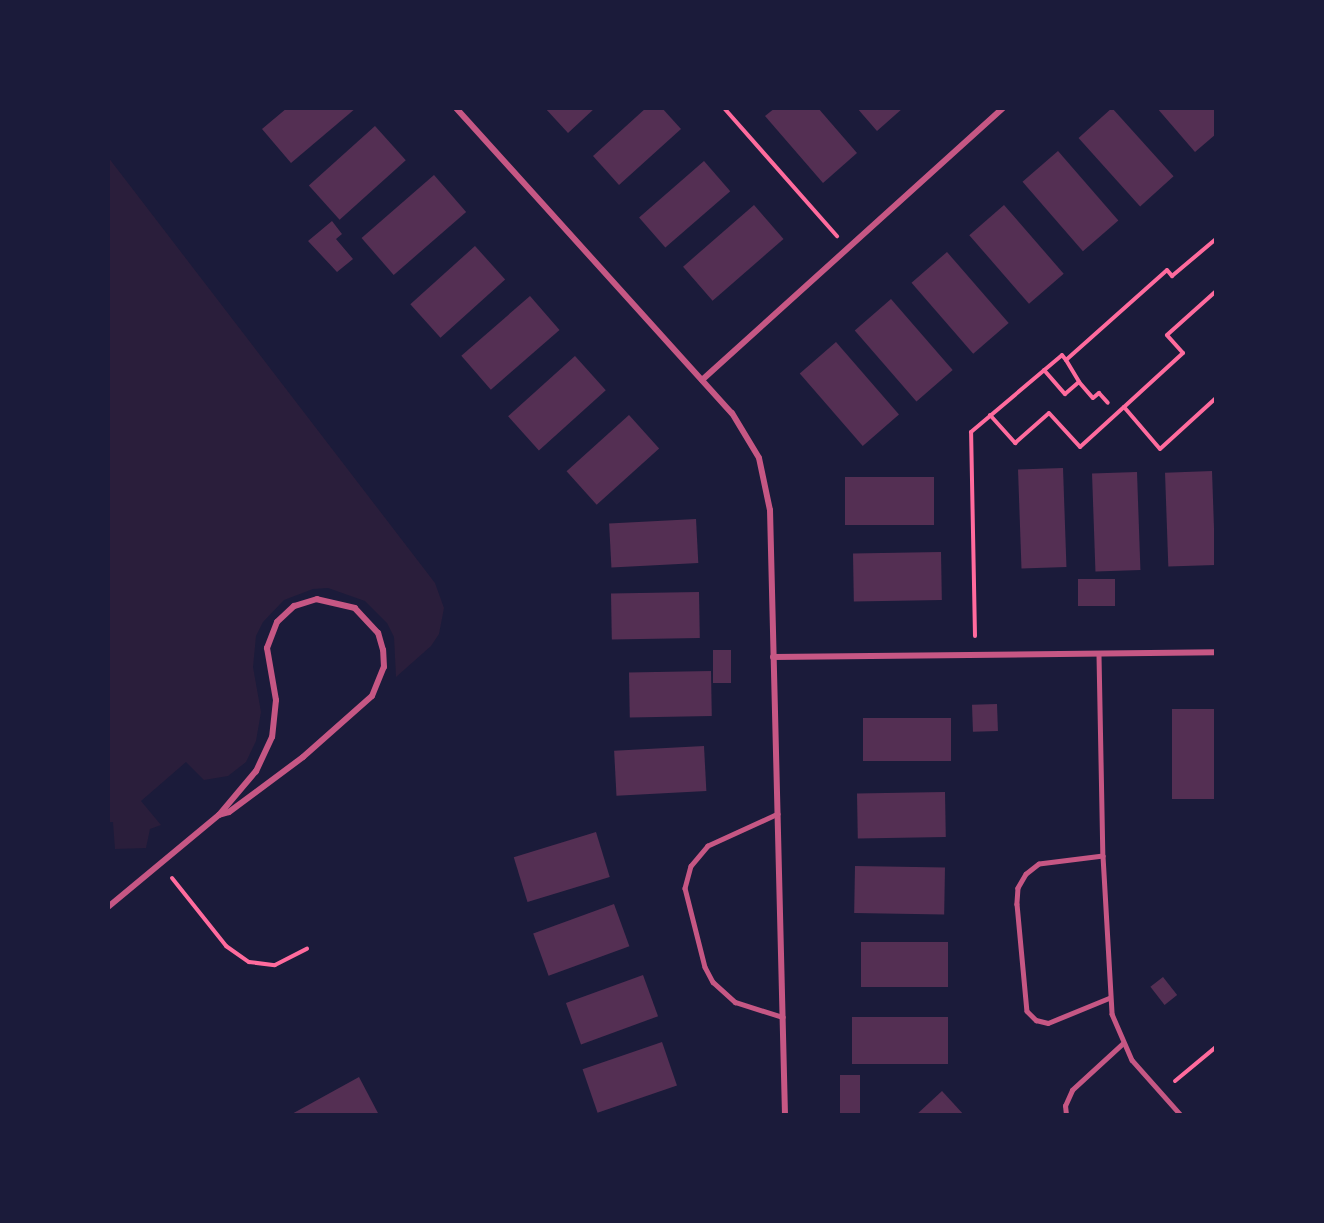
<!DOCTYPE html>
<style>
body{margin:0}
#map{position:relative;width:1324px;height:1223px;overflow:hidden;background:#1b1b3a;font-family:"Titillium Web",sans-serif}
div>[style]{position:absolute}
.green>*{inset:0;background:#2a1e3b}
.building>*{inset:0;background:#542f53;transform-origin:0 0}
.path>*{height:4px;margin:-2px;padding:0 2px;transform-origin:2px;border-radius:2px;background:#ff6b9d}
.service>*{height:4.5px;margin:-2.25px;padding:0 2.25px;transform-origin:2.25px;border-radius:2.25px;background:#c65784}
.minor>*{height:6px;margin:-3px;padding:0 3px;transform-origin:3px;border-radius:3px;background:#c65784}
span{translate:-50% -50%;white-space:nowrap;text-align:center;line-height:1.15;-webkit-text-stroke:5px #1b1b3a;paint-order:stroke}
.frame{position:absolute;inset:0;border:110px solid #1b1b3a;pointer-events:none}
</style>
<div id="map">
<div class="green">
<i style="clip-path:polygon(108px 157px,435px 583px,444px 608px,439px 634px,431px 646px,396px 677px,394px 637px,387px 623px,365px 601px,328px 588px,313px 589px,284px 600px,263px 622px,256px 636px,253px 667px,261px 712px,256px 741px,246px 762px,228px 776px,204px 780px,186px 762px,141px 801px,161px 825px,150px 829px,146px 848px,115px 849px,113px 822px,108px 822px)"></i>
</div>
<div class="building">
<i style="clip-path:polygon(287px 108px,356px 108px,291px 163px,262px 129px)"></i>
<i style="clip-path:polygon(545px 108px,595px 108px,568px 133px)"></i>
<i style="clip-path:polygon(646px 108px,662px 108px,681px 129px,619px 185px,593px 156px)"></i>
<i style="clip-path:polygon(775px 108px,818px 108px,857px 153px,823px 183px,765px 116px)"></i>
<i style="clip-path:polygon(857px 108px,903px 108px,877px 131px)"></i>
<i style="left:1112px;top:108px;width:92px;height:45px;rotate:48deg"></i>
<i style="clip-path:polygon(1157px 108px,1216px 108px,1216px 134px,1195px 152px)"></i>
<i style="left:375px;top:126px;width:46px;height:89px;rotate:48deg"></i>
<i style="left:1058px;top:151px;width:92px;height:47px;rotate:49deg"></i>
<i style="left:704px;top:161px;width:40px;height:86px;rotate:49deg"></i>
<i style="left:434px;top:175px;width:49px;height:96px;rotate:49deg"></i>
<i style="left:754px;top:205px;width:45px;height:94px;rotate:49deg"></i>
<i style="left:1004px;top:205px;width:91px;height:46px;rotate:49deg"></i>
<i style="clip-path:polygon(332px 221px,342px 234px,336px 239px,353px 259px,337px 272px,308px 241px)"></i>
<i style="left:475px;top:246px;width:45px;height:87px;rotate:48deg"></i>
<i style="left:947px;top:252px;width:94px;height:47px;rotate:49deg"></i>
<i style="left:530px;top:296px;width:45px;height:91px;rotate:49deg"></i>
<i style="left:891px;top:299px;width:94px;height:48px;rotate:49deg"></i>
<i style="left:836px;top:342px;width:96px;height:48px;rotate:49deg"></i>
<i style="left:575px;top:356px;width:46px;height:90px;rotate:48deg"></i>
<i style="left:629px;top:415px;width:45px;height:84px;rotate:48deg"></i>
<i style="left:1063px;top:468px;width:99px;height:45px;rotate:88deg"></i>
<i style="left:1212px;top:471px;width:94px;height:47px;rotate:88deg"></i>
<i style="left:1137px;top:472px;width:98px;height:45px;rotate:88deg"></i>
<i style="left:845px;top:477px;width:89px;height:48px"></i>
<i style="left:696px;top:519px;width:44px;height:87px;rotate:87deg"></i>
<i style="left:941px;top:552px;width:48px;height:88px;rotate:89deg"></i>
<i style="left:1115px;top:579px;width:27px;height:37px;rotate:90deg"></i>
<i style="left:699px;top:592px;width:46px;height:88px;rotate:89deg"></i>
<i style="left:713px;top:650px;width:18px;height:33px"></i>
<i style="left:711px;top:671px;width:45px;height:82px;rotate:89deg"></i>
<i style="left:997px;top:704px;width:27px;height:25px;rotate:88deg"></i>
<i style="left:1216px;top:709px;width:90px;height:44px;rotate:90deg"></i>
<i style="left:951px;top:718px;width:43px;height:88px;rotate:90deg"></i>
<i style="left:704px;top:746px;width:45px;height:90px;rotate:87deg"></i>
<i style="left:945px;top:792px;width:45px;height:88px;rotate:89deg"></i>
<i style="left:596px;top:832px;width:47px;height:86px;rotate:73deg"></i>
<i style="left:855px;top:866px;width:90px;height:47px;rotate:1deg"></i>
<i style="left:614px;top:904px;width:45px;height:86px;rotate:70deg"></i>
<i style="left:948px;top:942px;width:45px;height:87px;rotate:90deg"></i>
<i style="left:643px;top:975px;width:44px;height:82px;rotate:70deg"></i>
<i style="left:1163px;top:977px;width:23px;height:16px;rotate:52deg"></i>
<i style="left:852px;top:1017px;width:96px;height:47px"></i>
<i style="left:662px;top:1042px;width:46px;height:84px;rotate:71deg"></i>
<i style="left:840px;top:1075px;width:20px;height:40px"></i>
<i style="clip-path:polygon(359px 1077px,379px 1115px,290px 1115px)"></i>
<i style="clip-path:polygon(942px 1091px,964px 1115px,916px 1115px)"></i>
</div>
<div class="path">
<i style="left:724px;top:108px;width:171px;rotate:48.6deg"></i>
<i style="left:1066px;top:360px;width:26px;rotate:59deg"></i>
<i style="left:1044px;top:370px;width:32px;rotate:49deg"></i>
<i style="left:1065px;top:394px;width:18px;rotate:-41deg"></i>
<i style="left:1079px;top:382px;width:21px;rotate:49deg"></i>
<i style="left:1093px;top:398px;width:8px;rotate:-40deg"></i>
<i style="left:1099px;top:393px;width:13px;rotate:48deg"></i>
<i style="left:1124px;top:407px;width:80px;rotate:-42.5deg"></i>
<i style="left:1183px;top:353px;width:24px;rotate:-132deg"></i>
<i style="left:1167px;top:335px;width:66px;rotate:-41.9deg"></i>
<i style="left:990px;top:415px;width:38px;rotate:48deg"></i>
<i style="left:1015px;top:443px;width:45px;rotate:-41.4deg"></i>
<i style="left:1049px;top:413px;width:46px;rotate:47.6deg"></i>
<i style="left:1080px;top:447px;width:59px;rotate:-42.3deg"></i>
<i style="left:1124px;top:407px;width:55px;rotate:49.4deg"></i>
<i style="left:1160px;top:449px;width:76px;rotate:-42.3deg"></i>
<i style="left:975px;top:636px;width:204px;rotate:-91.1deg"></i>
<i style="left:971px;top:432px;width:119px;rotate:-40.2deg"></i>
<i style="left:1062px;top:355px;width:6px;rotate:51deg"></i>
<i style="left:1066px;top:360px;width:135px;rotate:-41.7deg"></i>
<i style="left:1167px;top:270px;width:8px;rotate:50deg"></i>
<i style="left:1172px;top:276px;width:57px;rotate:-40.1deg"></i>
<i style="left:172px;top:878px;width:87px;rotate:51.5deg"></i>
<i style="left:226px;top:946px;width:28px;rotate:35deg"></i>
<i style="left:249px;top:962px;width:26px;rotate:7deg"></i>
<i style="left:275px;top:965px;width:36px;rotate:-27deg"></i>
<i style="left:1216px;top:976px;width:7px;rotate:90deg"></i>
<i style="left:1175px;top:1081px;width:53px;rotate:-39.7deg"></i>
</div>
<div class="service">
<i style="left:1099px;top:655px;width:201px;rotate:88.9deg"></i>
<i style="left:1103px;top:856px;width:158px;rotate:86.7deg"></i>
<i style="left:1112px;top:1014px;width:50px;rotate:66.5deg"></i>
<i style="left:1132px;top:1060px;width:74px;rotate:48.3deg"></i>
<i style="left:778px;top:814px;width:77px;rotate:155.4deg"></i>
<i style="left:708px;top:846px;width:26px;rotate:130deg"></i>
<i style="left:691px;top:866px;width:23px;rotate:105deg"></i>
<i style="left:685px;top:888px;width:81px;rotate:75.8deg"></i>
<i style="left:705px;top:967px;width:17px;rotate:62deg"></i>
<i style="left:713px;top:982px;width:30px;rotate:42deg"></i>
<i style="left:735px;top:1002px;width:50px;rotate:17.4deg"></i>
<i style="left:1103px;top:856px;width:64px;rotate:172.9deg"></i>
<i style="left:1039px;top:864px;width:16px;rotate:142deg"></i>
<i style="left:1026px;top:874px;width:16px;rotate:120deg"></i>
<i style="left:1018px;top:888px;width:16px;rotate:94deg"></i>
<i style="left:1017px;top:904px;width:107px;rotate:84.7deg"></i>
<i style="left:1027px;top:1011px;width:13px;rotate:45deg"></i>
<i style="left:1036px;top:1020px;width:12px;rotate:14deg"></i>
<i style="left:1048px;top:1023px;width:66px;rotate:-22.3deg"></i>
<i style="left:1066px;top:1115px;width:9px;rotate:-96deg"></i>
<i style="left:1065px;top:1106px;width:17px;rotate:-66deg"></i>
<i style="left:1072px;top:1090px;width:68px;rotate:-42.6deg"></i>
</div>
<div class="minor">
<i style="left:456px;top:108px;width:411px;rotate:47.9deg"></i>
<i style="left:732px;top:413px;width:52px;rotate:59deg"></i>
<i style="left:759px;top:458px;width:53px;rotate:78.1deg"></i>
<i style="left:770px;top:510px;width:605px;rotate:88.58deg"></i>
<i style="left:702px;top:380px;width:406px;rotate:-42.1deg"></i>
<i style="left:773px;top:657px;width:443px;rotate:-0.6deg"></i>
<i style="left:108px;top:907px;width:144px;rotate:-39.7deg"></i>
<i style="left:219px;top:815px;width:10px;rotate:-17deg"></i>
<i style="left:229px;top:812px;width:92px;rotate:-36.6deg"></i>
<i style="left:303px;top:757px;width:92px;rotate:-41.5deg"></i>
<i style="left:372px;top:696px;width:31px;rotate:-68deg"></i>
<i style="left:384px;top:667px;width:17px;rotate:-93deg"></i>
<i style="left:383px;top:650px;width:18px;rotate:-106deg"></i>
<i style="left:378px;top:633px;width:34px;rotate:-133deg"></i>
<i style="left:355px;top:608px;width:39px;rotate:-167deg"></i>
<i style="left:317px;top:599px;width:24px;rotate:163deg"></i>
<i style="left:294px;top:606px;width:23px;rotate:137deg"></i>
<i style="left:277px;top:622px;width:28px;rotate:111deg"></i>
<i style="left:267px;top:648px;width:53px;rotate:80.2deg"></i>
<i style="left:276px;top:700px;width:37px;rotate:96deg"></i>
<i style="left:272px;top:737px;width:38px;rotate:115deg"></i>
<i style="left:256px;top:771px;width:57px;rotate:130.1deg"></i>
</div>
<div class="frame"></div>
</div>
